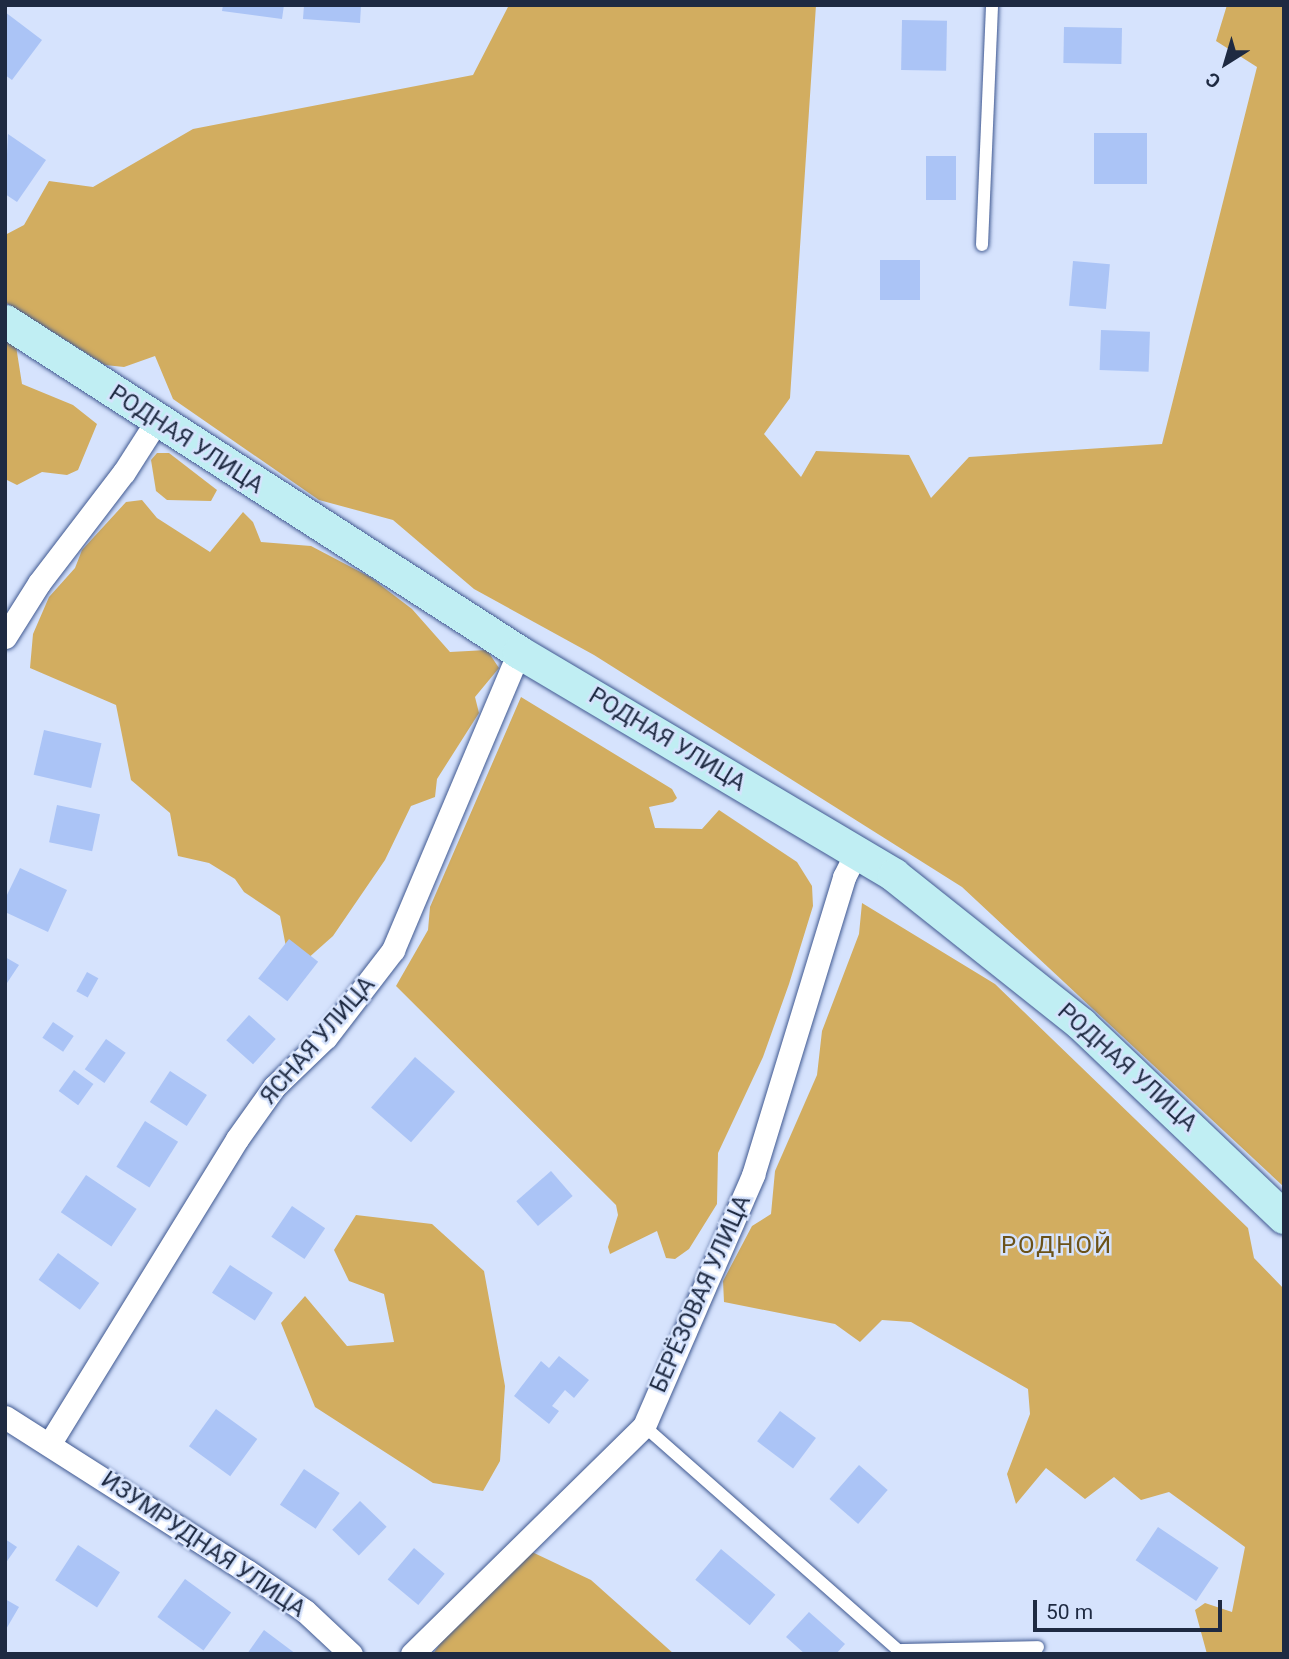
<!DOCTYPE html>
<meta charset="utf-8">
<style>
body{margin:0}
#map{position:relative;width:1289px;height:1659px;overflow:hidden;background:#d6e3fd;font-family:Roboto,sans-serif}
div>[style]{position:absolute}
.green>*{inset:0;background:#d2ad60}
.building>*{inset:0;background:#abc4f6;transform-origin:0 0}
.roads{filter:drop-shadow(0 0 2px #405991) drop-shadow(0 0 2px #405991)}
.lane>*{height:12px;margin:-6px;padding:0 6px;transform-origin:6px;border-radius:6px;background:#fff}
.street>*{height:23px;margin:-11.5px;padding:0 11.5px;transform-origin:11.5px;border-radius:11.5px;background:#fff}
.secondary>*{height:33px;margin:-16.5px;padding:0 16.5px;transform-origin:16.5px;border-radius:16.5px;background:#c0eef3}
span{translate:-50% -50%;white-space:nowrap;text-align:center;line-height:1.15;-webkit-text-stroke:5px #d6e3fd;paint-order:stroke}
.street-label{font-size:23px;color:#1e2a42}
.neighbourhood-label{font-size:24px;color:#6b5219;letter-spacing:2px}
.frame{position:absolute;inset:0;border:7px solid #1e2a42;pointer-events:none}
.north{position:absolute;left:1191px;top:28px;width:70px;height:70px;-webkit-text-stroke:5px #d6e3fd;paint-order:stroke;rotate:217deg;font-size:19px;font-weight:700;line-height:28px;text-align:center;color:#1e2a42}
.north::after{content:'';display:block;margin:auto;width:24px;height:32px;background:#1e2a42;clip-path:polygon(50% 0,100% 100%,50% 72%,0 100%)}
.scale{position:absolute;left:1033px;top:1600px;width:189px;height:32px;box-sizing:border-box;border:4px solid #1e2a42;border-top:0;padding-left:9px;font-size:21px;line-height:24px;white-space:nowrap;color:#1e2a42;-webkit-text-stroke:5px #d6e3fd;paint-order:stroke}
</style>
<div id="map">
<div class="green">
<i style="clip-path:polygon(509px 5px,816px 5px,790px 398px,764px 434px,801px 477px,816px 451px,909px 455px,931px 498px,969px 457px,1162px 444px,1257px 67px,1216px 41px,1227px 5px,1284px 5px,1284px 1187px,962px 887px,594px 655px,474px 589px,393px 520px,319px 500px,173px 399px,155px 356px,124px 367px,105px 365px,5px 302px,5px 235px,24px 225px,49px 181px,93px 187px,193px 129px,473px 75px)"></i>
<i style="clip-path:polygon(5px 337px,16px 346px,22px 384px,73px 405px,97px 424px,78px 470px,67px 475px,42px 472px,17px 485px,5px 479px)"></i>
<i style="clip-path:polygon(157px 453px,169px 453px,217px 490px,211px 501px,167px 500px,156px 491px,151px 460px)"></i>
<i style="clip-path:polygon(142px 500px,157px 518px,210px 552px,243px 512px,253px 522px,261px 542px,311px 546px,370px 577px,412px 609px,450px 652px,487px 650px,499px 668px,475px 697px,479px 713px,437px 779px,435px 797px,411px 806px,385px 860px,333px 936px,306px 960px,286px 947px,280px 916px,244px 892px,235px 879px,209px 863px,178px 856px,170px 813px,131px 780px,116px 705px,30px 668px,33px 634px,49px 597px,75px 568px,82px 550px,126px 502px)"></i>
<i style="clip-path:polygon(521px 697px,672px 789px,677px 798px,673px 802px,649px 807px,655px 828px,702px 829px,719px 810px,797px 862px,812px 886px,813px 906px,789px 984px,763px 1057px,718px 1153px,717px 1204px,689px 1249px,675px 1259px,666px 1258px,657px 1231px,610px 1254px,608px 1247px,618px 1215px,616px 1205px,396px 986px,428px 930px,430px 907px)"></i>
<i style="clip-path:polygon(862px 903px,995px 984px,1248px 1228px,1254px 1258px,1284px 1289px,1284px 1654px,1207px 1654px,1195px 1610px,1205px 1603px,1232px 1612px,1245px 1547px,1169px 1492px,1141px 1500px,1114px 1477px,1085px 1499px,1046px 1468px,1016px 1504px,1007px 1474px,1030px 1414px,1028px 1389px,911px 1322px,882px 1320px,860px 1342px,835px 1324px,724px 1302px,723px 1281px,752px 1226px,771px 1214px,775px 1171px,817px 1075px,822px 1031px,859px 934px)"></i>
<i style="clip-path:polygon(356px 1215px,432px 1224px,484px 1271px,505px 1386px,500px 1461px,483px 1491px,433px 1483px,315px 1407px,281px 1323px,305px 1296px,347px 1346px,394px 1342px,384px 1294px,349px 1281px,334px 1250px)"></i>
<i style="clip-path:polygon(532px 1552px,591px 1580px,674px 1654px,433px 1654px,451px 1627px)"></i>
</div>
<div class="building">
<i style="clip-path:polygon(223px 5px,284px 5px,282px 19px,222px 11px)"></i>
<i style="clip-path:polygon(304px 5px,361px 5px,360px 23px,303px 19px)"></i>
<i style="clip-path:polygon(5px 12px,42px 40px,12px 80px,5px 75px)"></i>
<i style="left:902px;top:20px;width:45px;height:50px;rotate:1deg"></i>
<i style="left:1064px;top:27px;width:58px;height:36px;rotate:1deg"></i>
<i style="left:1094px;top:133px;width:53px;height:51px"></i>
<i style="clip-path:polygon(8px 134px,46px 160px,17px 202px,5px 194px)"></i>
<i style="left:926px;top:156px;width:30px;height:44px"></i>
<i style="left:880px;top:260px;width:40px;height:40px"></i>
<i style="left:1073px;top:261px;width:37px;height:45px;rotate:5deg"></i>
<i style="left:1101px;top:330px;width:49px;height:40px;rotate:2deg"></i>
<i style="left:44px;top:730px;width:59px;height:46px;rotate:13deg"></i>
<i style="left:57px;top:805px;width:44px;height:38px;rotate:12deg"></i>
<i style="clip-path:polygon(20px 868px,67px 890px,48px 932px,5px 912px,5px 899px)"></i>
<i style="left:289px;top:939px;width:37px;height:50px;rotate:38deg"></i>
<i style="clip-path:polygon(5px 957px,19px 965px,5px 986px)"></i>
<i style="left:87px;top:972px;width:13px;height:22px;rotate:29deg"></i>
<i style="left:249px;top:1015px;width:36px;height:34px;rotate:42deg"></i>
<i style="left:53px;top:1022px;width:25px;height:19px;rotate:34deg"></i>
<i style="left:106px;top:1039px;width:24px;height:37px;rotate:35deg"></i>
<i style="left:415px;top:1057px;width:53px;height:67px;rotate:41deg"></i>
<i style="left:74px;top:1070px;width:24px;height:26px;rotate:36deg"></i>
<i style="left:170px;top:1071px;width:44px;height:37px;rotate:33deg"></i>
<i style="left:145px;top:1121px;width:39px;height:54px;rotate:32deg"></i>
<i style="left:551px;top:1171px;width:33px;height:46px;rotate:49deg"></i>
<i style="left:86px;top:1175px;width:61px;height:45px;rotate:34deg"></i>
<i style="left:292px;top:1206px;width:40px;height:37px;rotate:34deg"></i>
<i style="left:58px;top:1253px;width:51px;height:33px;rotate:36deg"></i>
<i style="left:230px;top:1265px;width:51px;height:33px;rotate:33deg"></i>
<i style="clip-path:polygon(559px 1356px,589px 1380px,574px 1398px,565px 1390px,552px 1406px,559px 1411px,549px 1424px,514px 1396px,541px 1361px,549px 1368px)"></i>
<i style="left:216px;top:1409px;width:51px;height:46px;rotate:36deg"></i>
<i style="left:780px;top:1411px;width:45px;height:38px;rotate:37deg"></i>
<i style="left:859px;top:1465px;width:38px;height:45px;rotate:41deg"></i>
<i style="left:304px;top:1469px;width:43px;height:43px;rotate:34deg"></i>
<i style="left:360px;top:1501px;width:37px;height:40px;rotate:44deg"></i>
<i style="left:1158px;top:1527px;width:73px;height:40px;rotate:34deg"></i>
<i style="clip-path:polygon(5px 1539px,17px 1547px,5px 1564px)"></i>
<i style="left:78px;top:1545px;width:50px;height:42px;rotate:33deg"></i>
<i style="left:414px;top:1548px;width:40px;height:41px;rotate:40deg"></i>
<i style="left:721px;top:1549px;width:71px;height:40px;rotate:40deg"></i>
<i style="left:185px;top:1579px;width:57px;height:47px;rotate:36deg"></i>
<i style="clip-path:polygon(5px 1599px,19px 1607px,5px 1631px)"></i>
<i style="clip-path:polygon(809px 1612px,845px 1644px,836px 1654px,805px 1654px,786px 1637px)"></i>
<i style="clip-path:polygon(264px 1630px,296px 1654px,247px 1654px)"></i>
</div>
<div class="roads">
<div class="lane">
<i style="left:982px;top:245px;width:240px;rotate:-87.6deg"></i>
<i style="left:644px;top:1426px;width:339px;rotate:41.4deg"></i>
<i style="left:898px;top:1650px;width:140px;rotate:-1.2deg"></i>
</div>
<div class="street">
<i style="left:5px;top:637px;width:64px;rotate:-57.8deg"></i>
<i style="left:39px;top:583px;width:140px;rotate:-52.6deg"></i>
<i style="left:124px;top:472px;width:59px;rotate:-57.4deg"></i>
<i style="left:5px;top:1417px;width:287px;rotate:32.5deg"></i>
<i style="left:247px;top:1571px;width:70px;rotate:34.6deg"></i>
<i style="left:305px;top:1611px;width:63px;rotate:43.1deg"></i>
<i style="left:50px;top:1443px;width:357px;rotate:-58.4deg"></i>
<i style="left:237px;top:1139px;width:64px;rotate:-54.6deg"></i>
<i style="left:274px;top:1087px;width:72px;rotate:-43.9deg"></i>
<i style="left:326px;top:1037px;width:110px;rotate:-52.4deg"></i>
<i style="left:393px;top:950px;width:324px;rotate:-67.1deg"></i>
<i style="left:412px;top:1654px;width:325px;rotate:-44.5deg"></i>
<i style="left:644px;top:1426px;width:274px;rotate:-66.5deg"></i>
<i style="left:753px;top:1175px;width:312px;rotate:-73deg"></i>
<i style="left:844px;top:877px;width:28px;rotate:-63deg"></i>
</div>
<div class="secondary">
<i style="left:5px;top:321px;width:611px;rotate:32.78deg"></i>
<i style="left:519px;top:652px;width:436px;rotate:30.7deg"></i>
<i style="left:894px;top:875px;width:239px;rotate:38.5deg"></i>
<i style="left:1081px;top:1024px;width:280px;rotate:43.6deg"></i>
</div>
</div>
<div class="street-label">
<span style="left:186px;top:440px;rotate:33deg">РОДНАЯ УЛИЦА</span>
<span style="left:667px;top:740px;rotate:31deg">РОДНАЯ УЛИЦА</span>
<span style="left:318px;top:1041px;rotate:-49deg">ЯСНАЯ УЛИЦА</span>
<span style="left:1127px;top:1068px;rotate:42deg">РОДНАЯ УЛИЦА</span>
<span style="left:701px;top:1294px;rotate:-66deg">БЕРЁЗОВАЯ УЛИЦА</span>
<span style="left:203px;top:1545px;rotate:34deg">ИЗУМРУДНАЯ УЛИЦА</span>
</div>
<div class="neighbourhood-label">
<span style="left:1057px;top:1246px">РОДНОЙ</span>
</div>
<div class="frame"></div>
<div class="north">С</div>
<div class="scale">50 m</div>
</div>
